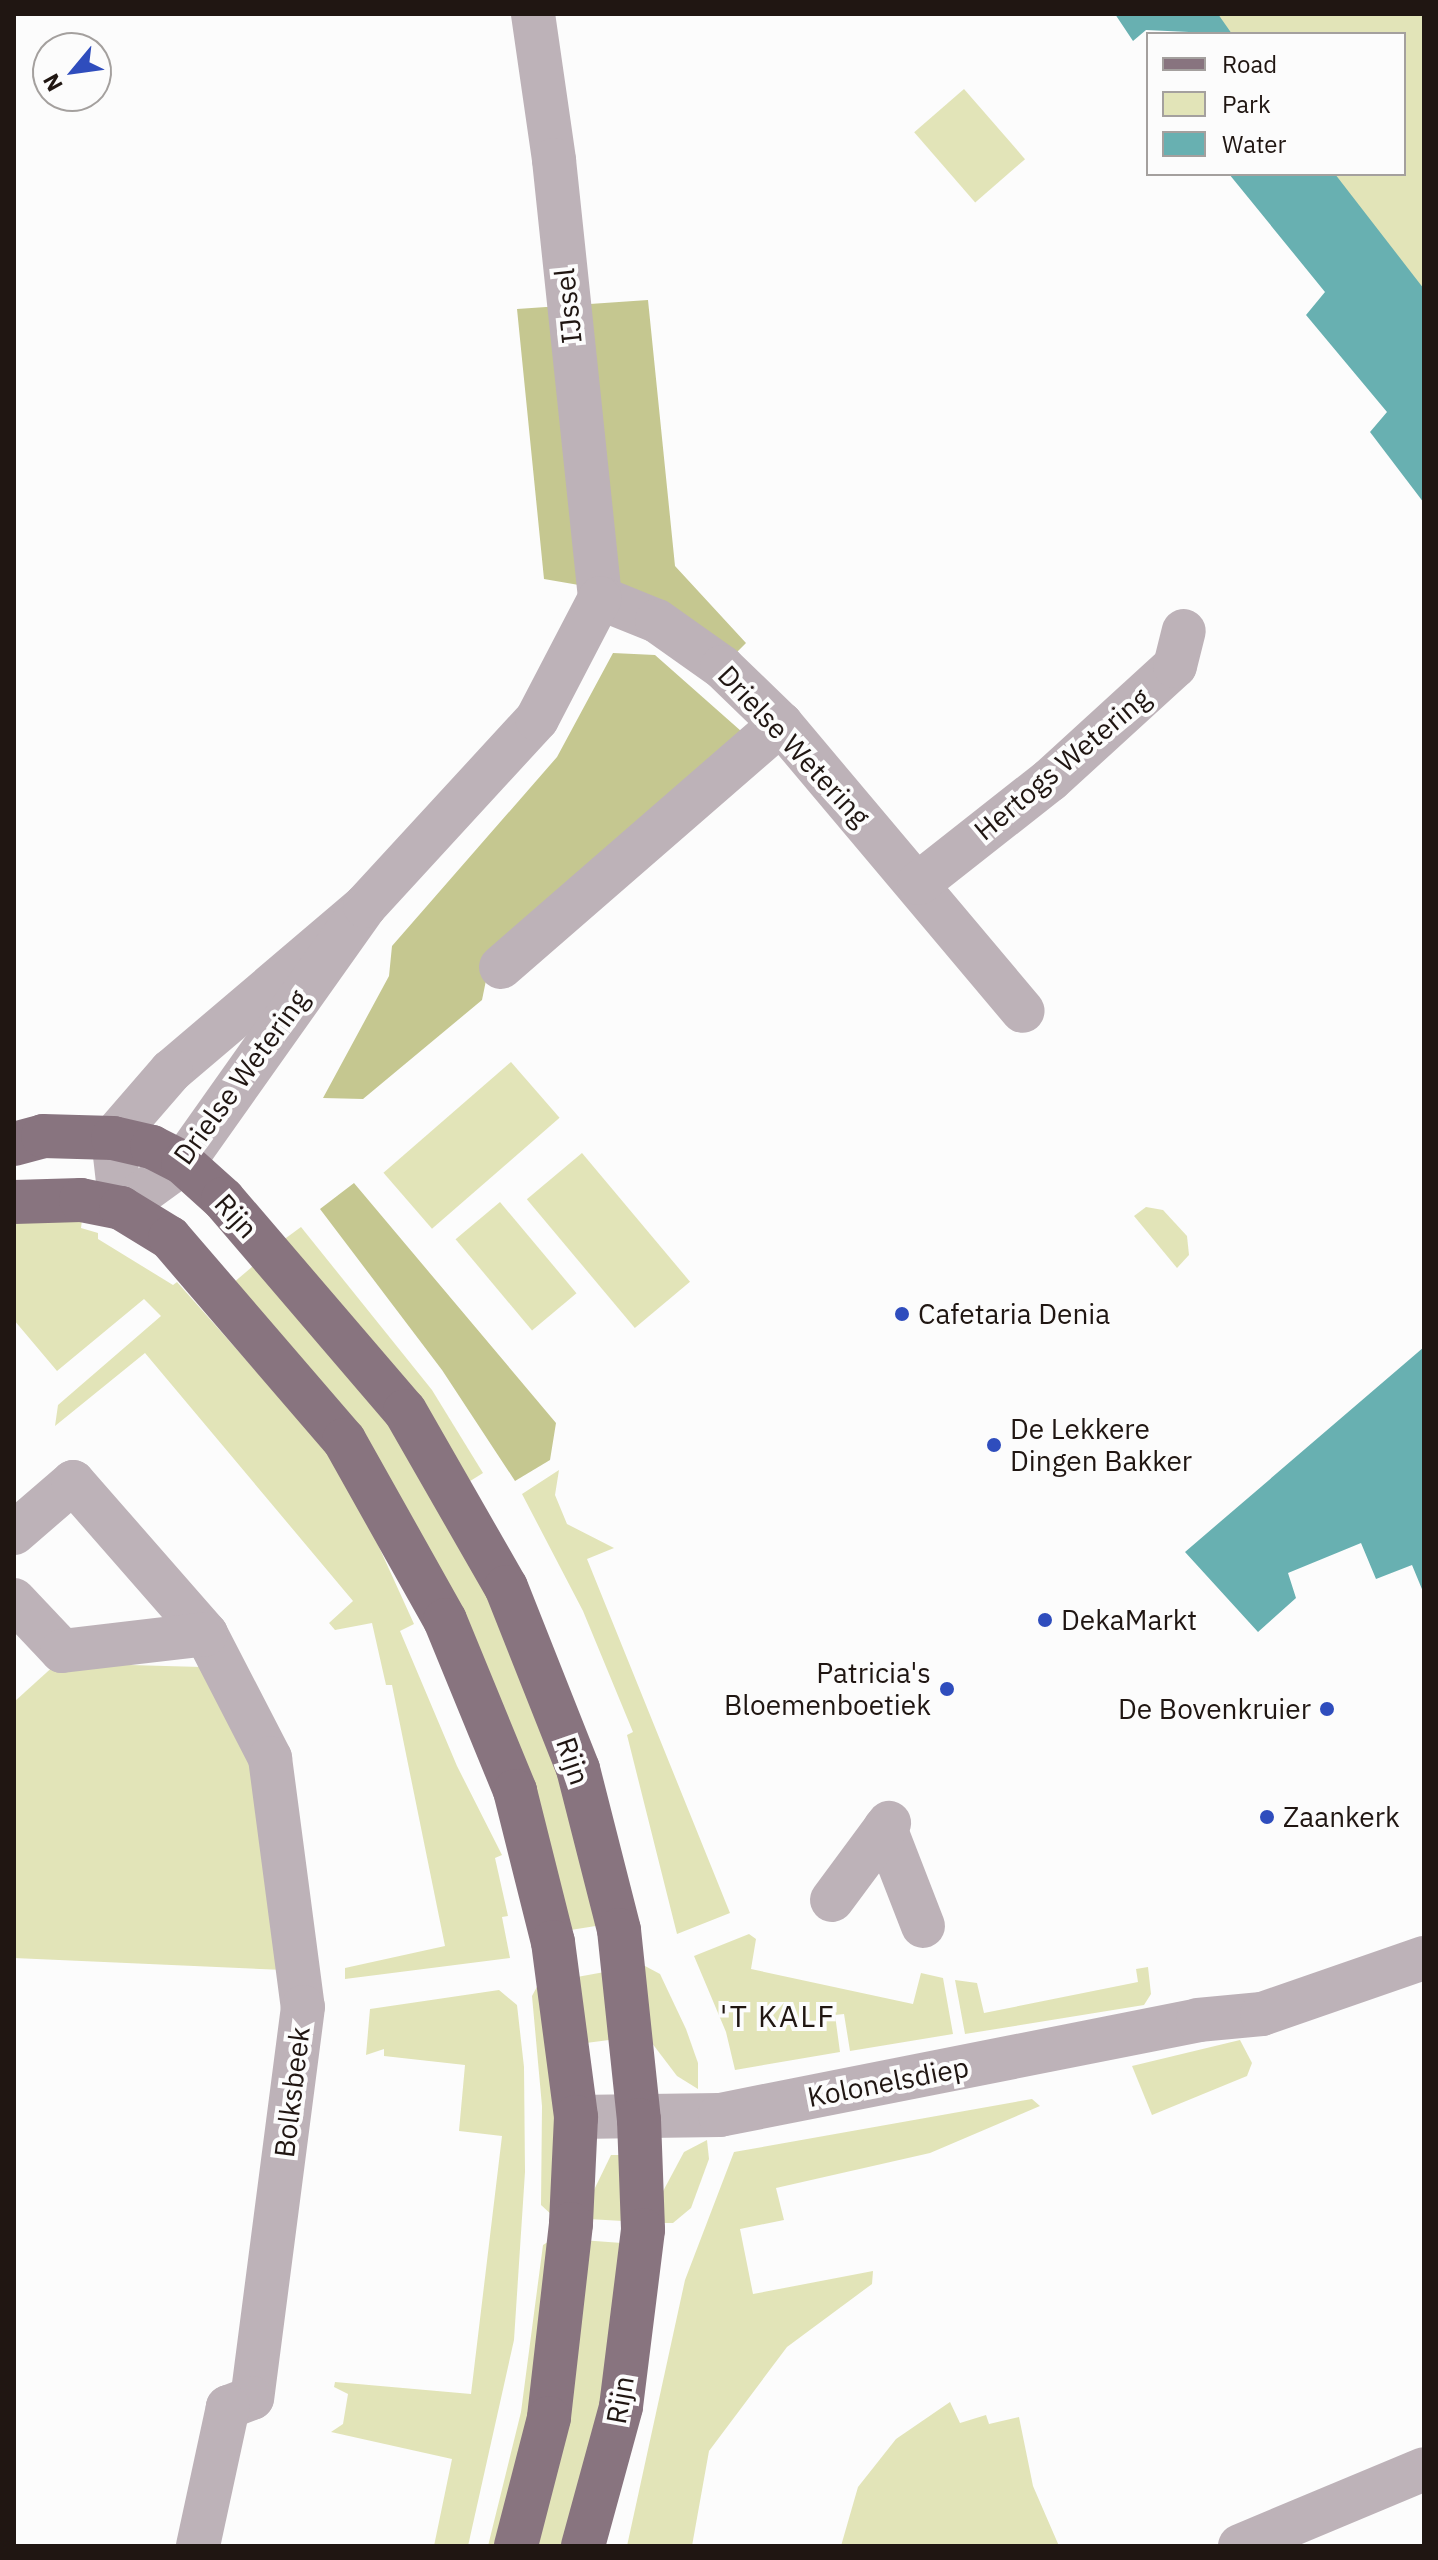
<!DOCTYPE html>
<style>
body{margin:0}
#map{position:relative;width:1438px;height:2560px;overflow:hidden;background:#fcfcfc;font-family:"IBM Plex Sans",sans-serif}
div>[style]{position:absolute}
.green>*{inset:0;background:#e2e4b8;transform-origin:0 0}
.forest>*{inset:0;background:#c5c790}
.water>*{inset:0;background:#68b0b1}
.minor>*{height:44px;margin:-22px;padding:0 22px;transform-origin:22px;border-radius:22px;background:#bdb2b8}
.major>*{height:44px;margin:-22px;padding:0 22px;transform-origin:22px;border-radius:22px;background:#88747f}
.dots>*{width:22px;height:22px;translate:-50% -50%;box-sizing:border-box;border:4px solid #fcfcfc;border-radius:50%}
span{translate:-50% -50%;white-space:nowrap;text-align:center;line-height:1.15;-webkit-text-stroke:8px #fcfcfc;paint-order:stroke}
.street-label{font-size:28px;color:#201612}
.poi-label{font-size:28px;color:#201612}
.left{translate:0 -50%;text-align:left}
.right{translate:-100% -50%;text-align:right}
.neighbourhood-label{font-size:30px;color:#201612;letter-spacing:2px}
.frame{position:absolute;inset:0;border:16px solid #201612;pointer-events:none}
.legend{position:absolute;left:1146px;top:32px;width:260px;height:144px;box-sizing:border-box;background:#fcfcfc;border:2px solid #a4a09e;margin:0;padding:10px 14px;list-style:none;font-size:24px;color:#201612}
.legend li{display:flex;align-items:center;gap:16px;height:40px}
.legend b{width:40px;border:2px solid #a4a09e}
.north{position:absolute;left:32px;top:32px;width:80px;height:80px;box-sizing:border-box;background:#fcfcfc;border:2px solid #a4a09e;border-radius:50%;rotate:241deg;font-size:22px;font-weight:700;line-height:32px;text-align:center;color:#201612}
.north::after{content:'';display:block;margin:auto;width:28px;height:36px;background:#2f4dbd;clip-path:polygon(50% 0,100% 100%,50% 72%,0 100%)}
</style>
<div id="map">
<div class="green">
<i style="clip-path:polygon(1204px 14px,1424px 14px,1424px 316px,1320px 174px,1404px 174px,1404px 34px,1218px 34px)"></i>
<i style="left:964px;top:89px;width:93px;height:66px;rotate:49deg"></i>
<i style="left:511px;top:1062px;width:74px;height:169px;rotate:49deg"></i>
<i style="left:582px;top:1153px;width:168px;height:72px;rotate:50deg"></i>
<i style="left:500px;top:1202px;width:119px;height:58px;rotate:50deg"></i>
<i style="clip-path:polygon(1146px 1207px,1163px 1210px,1187px 1236px,1189px 1255px,1177px 1268px,1134px 1216px)"></i>
<i style="clip-path:polygon(14px 1219px,82px 1220px,81px 1228px,98px 1233px,98px 1239px,173px 1285px,177px 1282px,344px 1470px,414px 1624px,400px 1631px,457px 1766px,502px 1855px,495px 1858px,508px 1916px,502px 1917px,510px 1958px,345px 1979px,345px 1968px,445px 1946px,392px 1685px,386px 1685px,372px 1623px,335px 1630px,329px 1623px,353px 1601px,145px 1353px,55px 1426px,58px 1405px,161px 1316px,144px 1299px,57px 1371px,14px 1320px)"></i>
<i style="clip-path:polygon(301px 1227px,432px 1390px,483px 1473px,459px 1488px,275px 1246px)"></i>
<i style="clip-path:polygon(259px 1261px,393px 1426px,473px 1556px,537px 1700px,602px 1925px,558px 1932px,505px 1739px,226px 1289px)"></i>
<i style="clip-path:polygon(559px 1470px,555px 1495px,567px 1524px,614px 1548px,587px 1559px,730px 1913px,677px 1934px,627px 1735px,633px 1732px,583px 1611px,522px 1494px)"></i>
<i style="clip-path:polygon(57px 1663px,202px 1667px,257px 1745px,285px 1970px,14px 1958px,14px 1702px)"></i>
<i style="clip-path:polygon(749px 1934px,756px 1939px,751px 1969px,913px 2004px,921px 1973px,943px 1978px,953px 2034px,850px 2051px,844px 2014px,835px 2015px,840px 2052px,735px 2070px,726px 2032px,694px 1956px)"></i>
<i style="clip-path:polygon(645px 1966px,660px 1974px,686px 2029px,698px 2063px,698px 2089px,677px 2076px,642px 2030px,634px 1967px)"></i>
<i style="clip-path:polygon(1148px 1967px,1151px 1994px,1144px 2005px,965px 2034px,955px 1980px,977px 1983px,984px 2013px,1138px 1982px,1136px 1969px)"></i>
<i style="clip-path:polygon(610px 1971px,609px 2040px,586px 2043px,566px 1979px)"></i>
<i style="clip-path:polygon(539px 1983px,558px 2113px,552px 2215px,541px 2205px,542px 2106px,532px 1996px)"></i>
<i style="clip-path:polygon(499px 1990px,517px 2005px,524px 2067px,525px 2172px,514px 2340px,468px 2546px,434px 2546px,452px 2459px,331px 2432px,343px 2424px,348px 2394px,334px 2387px,335px 2382px,471px 2394px,502px 2136px,459px 2131px,465px 2065px,384px 2056px,384px 2049px,366px 2055px,370px 2009px)"></i>
<i style="clip-path:polygon(1240px 2040px,1252px 2063px,1247px 2076px,1152px 2115px,1132px 2066px)"></i>
<i style="clip-path:polygon(1032px 2099px,1040px 2106px,930px 2153px,776px 2188px,784px 2220px,740px 2229px,753px 2294px,873px 2271px,872px 2284px,787px 2347px,709px 2451px,692px 2546px,627px 2546px,685px 2280px,734px 2152px)"></i>
<i style="clip-path:polygon(707px 2140px,709px 2159px,691px 2208px,673px 2223px,646px 2223px,684px 2152px)"></i>
<i style="clip-path:polygon(611px 2155px,619px 2155px,623px 2221px,588px 2219px,593px 2192px)"></i>
<i style="clip-path:polygon(551px 2240px,550px 2319px,504px 2546px,488px 2546px,521px 2412px,543px 2245px)"></i>
<i style="clip-path:polygon(581px 2240px,622px 2243px,616px 2328px,571px 2546px,527px 2546px)"></i>
<i style="clip-path:polygon(950px 2402px,960px 2423px,986px 2415px,989px 2424px,1019px 2417px,1033px 2486px,1059px 2546px,841px 2546px,858px 2487px,896px 2439px)"></i>
</div>
<div class="forest">
<i style="clip-path:polygon(648px 300px,675px 566px,746px 643px,733px 656px,637px 595px,544px 579px,517px 309px)"></i>
<i style="clip-path:polygon(613px 653px,655px 655px,750px 739px,491px 956px,482px 1000px,363px 1099px,323px 1098px,389px 976px,392px 946px,557px 757px)"></i>
<i style="clip-path:polygon(354px 1183px,556px 1423px,550px 1460px,515px 1481px,442px 1370px,320px 1209px)"></i>
</div>
<div class="water">
<i style="clip-path:polygon(1115px 14px,1218px 14px,1232px 34px,1146px 30px,1133px 41px)"></i>
<i style="clip-path:polygon(1229px 174px,1335px 174px,1424px 289px,1424px 503px,1370px 432px,1387px 412px,1306px 315px,1325px 292px)"></i>
<i style="clip-path:polygon(1424px 1347px,1424px 1594px,1412px 1565px,1376px 1579px,1361px 1543px,1288px 1573px,1296px 1598px,1258px 1632px,1185px 1552px)"></i>
</div>
<div class="minor">
<i style="left:533px;top:14px;width:148px;rotate:81.8deg"></i>
<i style="left:554px;top:160px;width:440px;rotate:84deg"></i>
<i style="left:600px;top:598px;width:61px;rotate:22deg"></i>
<i style="left:657px;top:621px;width:80px;rotate:35.3deg"></i>
<i style="left:722px;top:667px;width:82px;rotate:44deg"></i>
<i style="left:781px;top:724px;width:375px;rotate:49.9deg"></i>
<i style="left:919px;top:883px;width:167px;rotate:-38.2deg"></i>
<i style="left:1050px;top:780px;width:169px;rotate:-42.4deg"></i>
<i style="left:1175px;top:666px;width:36px;rotate:-76deg"></i>
<i style="left:365px;top:906px;width:255px;rotate:139.6deg"></i>
<i style="left:171px;top:1071px;width:89px;rotate:130.9deg"></i>
<i style="left:113px;top:1138px;width:70px;rotate:83.5deg"></i>
<i style="left:121px;top:1208px;width:77px;rotate:-36deg"></i>
<i style="left:183px;top:1163px;width:315px;rotate:-54.7deg"></i>
<i style="left:365px;top:906px;width:254px;rotate:-47.4deg"></i>
<i style="left:537px;top:719px;width:136px;rotate:-62.5deg"></i>
<i style="left:501px;top:967px;width:371px;rotate:-41deg"></i>
<i style="left:14px;top:1533px;width:78px;rotate:-40.8deg"></i>
<i style="left:73px;top:1482px;width:202px;rotate:48.8deg"></i>
<i style="left:206px;top:1634px;width:140px;rotate:62.7deg"></i>
<i style="left:270px;top:1758px;width:251px;rotate:82.5deg"></i>
<i style="left:303px;top:2007px;width:394px;rotate:97.4deg"></i>
<i style="left:252px;top:2398px;width:26px;rotate:159deg"></i>
<i style="left:228px;top:2407px;width:142px;rotate:102.2deg"></i>
<i style="left:14px;top:1600px;width:70px;rotate:46.7deg"></i>
<i style="left:62px;top:1651px;width:145px;rotate:-6.7deg"></i>
<i style="left:885px;top:1828px;width:105px;rotate:68.8deg"></i>
<i style="left:832px;top:1900px;width:96px;rotate:-53.5deg"></i>
<i style="left:576px;top:2117px;width:144px;rotate:-0.8deg"></i>
<i style="left:720px;top:2115px;width:487px;rotate:-11.2deg"></i>
<i style="left:1198px;top:2020px;width:64px;rotate:-5.4deg"></i>
<i style="left:1262px;top:2014px;width:171px;rotate:-19.1deg"></i>
<i style="left:1240px;top:2546px;width:199px;rotate:-22.7deg"></i>
</div>
<div class="major">
<i style="left:14px;top:1144px;width:30px;rotate:-15deg"></i>
<i style="left:43px;top:1136px;width:70px;rotate:1.6deg"></i>
<i style="left:113px;top:1138px;width:40px;rotate:13deg"></i>
<i style="left:152px;top:1147px;width:35px;rotate:27deg"></i>
<i style="left:183px;top:1163px;width:54px;rotate:42deg"></i>
<i style="left:223px;top:1199px;width:279px;rotate:49.4deg"></i>
<i style="left:405px;top:1411px;width:203px;rotate:60.2deg"></i>
<i style="left:506px;top:1587px;width:196px;rotate:68.4deg"></i>
<i style="left:578px;top:1769px;width:166px;rotate:75.7deg"></i>
<i style="left:619px;top:1930px;width:191px;rotate:84deg"></i>
<i style="left:639px;top:2120px;width:110px;rotate:87.9deg"></i>
<i style="left:643px;top:2230px;width:178px;rotate:97.1deg"></i>
<i style="left:621px;top:2407px;width:144px;rotate:105.3deg"></i>
<i style="left:14px;top:1202px;width:67px;rotate:-1.7deg"></i>
<i style="left:81px;top:1200px;width:41px;rotate:11.3deg"></i>
<i style="left:121px;top:1208px;width:57px;rotate:31.5deg"></i>
<i style="left:170px;top:1238px;width:267px;rotate:49.3deg"></i>
<i style="left:344px;top:1440px;width:206px;rotate:60.7deg"></i>
<i style="left:445px;top:1620px;width:185px;rotate:67.7deg"></i>
<i style="left:515px;top:1791px;width:156px;rotate:75.9deg"></i>
<i style="left:553px;top:1942px;width:177px;rotate:82.5deg"></i>
<i style="left:576px;top:2117px;width:107px;rotate:92.7deg"></i>
<i style="left:571px;top:2224px;width:195px;rotate:96.5deg"></i>
<i style="left:549px;top:2418px;width:132px;rotate:104.5deg"></i>
</div>
<div class="dots">
<i style="left:902px;top:1314px;background:#2f4dbd"></i>
<i style="left:994px;top:1445px;background:#2f4dbd"></i>
<i style="left:1045px;top:1620px;background:#2f4dbd"></i>
<i style="left:947px;top:1689px;background:#2f4dbd"></i>
<i style="left:1327px;top:1709px;background:#2f4dbd"></i>
<i style="left:1267px;top:1817px;background:#2f4dbd"></i>
</div>
<div class="street-label">
<span style="left:568px;top:306px;rotate:-96deg">IJssel</span>
<span style="left:794px;top:746px;rotate:47deg">Drielse Wetering</span>
<span style="left:1062px;top:764px;rotate:-40deg">Hertogs Wetering</span>
<span style="left:241px;top:1077px;rotate:-54deg">Drielse Wetering</span>
<span style="left:236px;top:1216px;rotate:48deg">Rijn</span>
<span style="left:573px;top:1761px;rotate:71deg">Rijn</span>
<span style="left:888px;top:2082px;rotate:-11deg">Kolonelsdiep</span>
<span style="left:292px;top:2092px;rotate:-83deg">Bolksbeek</span>
<span style="left:620px;top:2400px;rotate:-80deg">Rijn</span>
</div>
<div class="poi-label">
<span class="left" style="left:918px;top:1314px">Cafetaria Denia</span>
<span class="left" style="left:1010px;top:1445px">De Lekkere<br>Dingen Bakker</span>
<span class="left" style="left:1061px;top:1620px">DekaMarkt</span>
<span class="right" style="left:931px;top:1689px">Patricia's<br>Bloemenboetiek</span>
<span class="right" style="left:1311px;top:1709px">De Bovenkruier</span>
<span class="left" style="left:1283px;top:1817px">Zaankerk</span>
</div>
<div class="neighbourhood-label">
<span style="left:778px;top:2016px">'T KALF</span>
</div>
<div class="frame"></div>
<ul class="legend">
<li><b style="height:10px;background:#88747f"></b>Road</li>
<li><b style="height:22px;background:#e2e4b8"></b>Park</li>
<li><b style="height:22px;background:#68b0b1"></b>Water</li>
</ul>
<div class="north">N</div>
</div>
